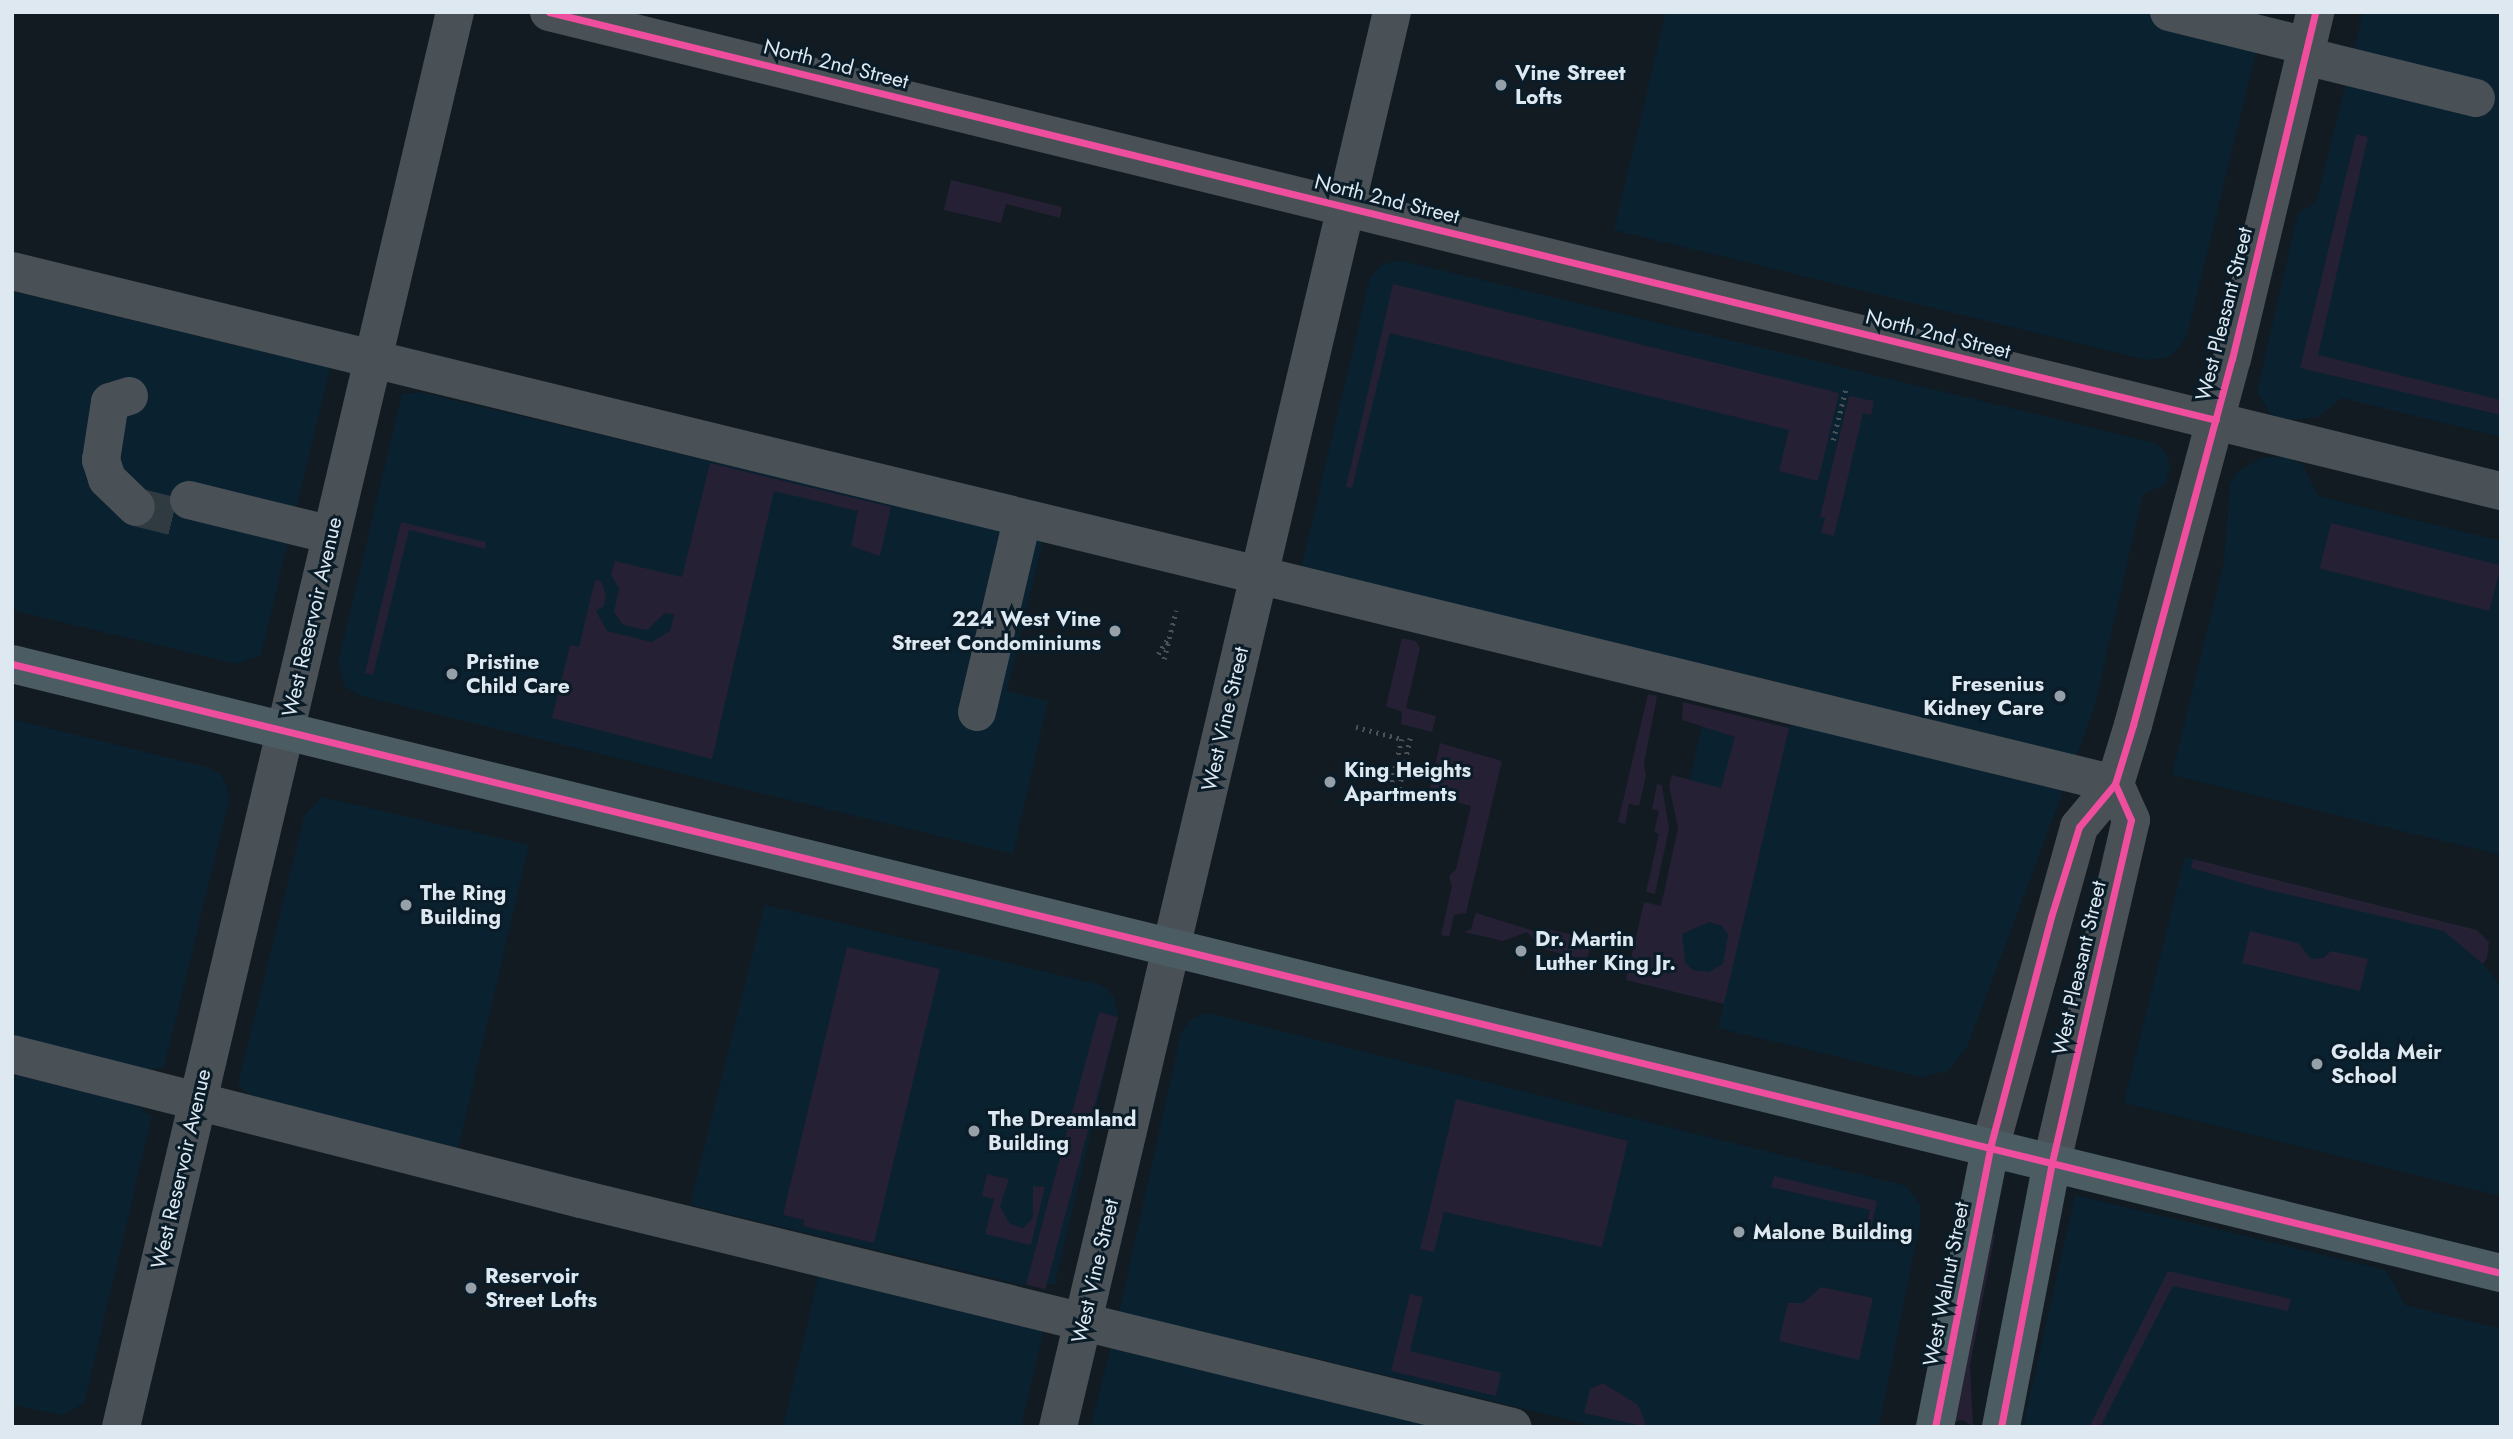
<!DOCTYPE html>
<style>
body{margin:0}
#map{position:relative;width:2513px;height:1439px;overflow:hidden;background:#121b22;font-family:Jost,sans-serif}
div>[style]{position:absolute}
.built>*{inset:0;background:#0a2130}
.green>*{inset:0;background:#252034;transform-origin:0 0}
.minor-tunnel>*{height:38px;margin-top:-19px;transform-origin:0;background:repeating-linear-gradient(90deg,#303a41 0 38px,transparent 0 57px)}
.path>*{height:4.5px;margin-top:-2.25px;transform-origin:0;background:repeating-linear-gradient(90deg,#4a5157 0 2px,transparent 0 7px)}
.minor>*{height:38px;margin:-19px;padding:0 19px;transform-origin:19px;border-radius:19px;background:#495156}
.major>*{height:38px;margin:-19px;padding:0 19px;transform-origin:19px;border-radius:19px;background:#4c5c63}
.cycleway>*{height:7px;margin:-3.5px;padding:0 3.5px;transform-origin:3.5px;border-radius:3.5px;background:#ef4d9e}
.dots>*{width:19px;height:19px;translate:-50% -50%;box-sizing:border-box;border:4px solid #0b1c29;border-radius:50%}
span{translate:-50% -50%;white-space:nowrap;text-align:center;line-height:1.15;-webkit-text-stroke:6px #0b1c29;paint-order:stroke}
.street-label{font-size:21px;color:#dde8f1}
.poi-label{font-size:21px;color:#dde8f1;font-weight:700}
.left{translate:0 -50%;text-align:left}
.right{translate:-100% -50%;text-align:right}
.frame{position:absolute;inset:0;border:14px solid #dde8f1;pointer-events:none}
</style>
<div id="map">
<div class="built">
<i style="clip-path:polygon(1666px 12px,2266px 12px,2187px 335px,2179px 348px,2169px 357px,2147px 360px,1614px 230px)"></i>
<i style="clip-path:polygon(2363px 12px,2501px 12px,2501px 437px,2342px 398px,2318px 417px,2285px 420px,2271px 414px,2257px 391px,2298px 213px,2316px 203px)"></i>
<i style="clip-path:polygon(1399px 260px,2155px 443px,2165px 451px,2170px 464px,2165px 485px,2143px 494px,2094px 709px,1967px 1047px,1948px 1071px,1921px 1077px,1718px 1028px,1724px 1004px,1643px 984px,1706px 708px,1789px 728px,1799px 687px,1301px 568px,1370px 278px,1381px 265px)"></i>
<i style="clip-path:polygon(12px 291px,330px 368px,261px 655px,236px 664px,12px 610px)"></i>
<i style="clip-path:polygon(420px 392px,1043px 540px,1007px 691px,1048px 701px,1013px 854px,361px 696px,345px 687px,338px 663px,402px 394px)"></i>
<i style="clip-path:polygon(2263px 457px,2286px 457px,2302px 464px,2318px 496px,2501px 541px,2501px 855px,2172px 775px,2224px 561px,2230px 484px,2237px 472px)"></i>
<i style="clip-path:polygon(12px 719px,206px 767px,221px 775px,227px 786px,229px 801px,164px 1067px,145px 1070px,12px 1036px)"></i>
<i style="clip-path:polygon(322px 797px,529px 845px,458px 1149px,249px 1095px,238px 1084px,304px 816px)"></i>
<i style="clip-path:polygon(2185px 857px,2484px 935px,2489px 952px,2483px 964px,2501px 986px,2501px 1196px,2124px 1103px)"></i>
<i style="clip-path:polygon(765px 905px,1101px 985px,1114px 996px,1118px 1017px,1055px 1284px,1022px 1285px,690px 1205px)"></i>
<i style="clip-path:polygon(1208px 1013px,1906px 1186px,1920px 1205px,1921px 1218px,1879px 1427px,1599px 1427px,1252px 1343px,1118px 1317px,1181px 1033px,1191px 1019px)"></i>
<i style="clip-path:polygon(12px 1074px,137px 1105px,152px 1116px,86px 1396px,83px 1404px,62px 1415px,12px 1405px)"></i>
<i style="clip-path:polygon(2075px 1195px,2386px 1270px,2405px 1305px,2501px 1329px,2501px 1427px,2023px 1427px)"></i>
<i style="clip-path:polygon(819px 1274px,1044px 1329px,1021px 1427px,783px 1427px)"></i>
<i style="clip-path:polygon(1111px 1346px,1438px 1427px,1091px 1427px)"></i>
</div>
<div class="green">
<i style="clip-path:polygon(2356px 134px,2368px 137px,2318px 355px,2501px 400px,2501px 415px,2300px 368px)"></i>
<i style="clip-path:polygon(951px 180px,1062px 207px,1060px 218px,1006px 204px,1001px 223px,944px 210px)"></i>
<i style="clip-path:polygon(1393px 284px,1839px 393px,1818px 481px,1779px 471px,1789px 430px,1390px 333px,1352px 488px,1346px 487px)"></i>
<i style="clip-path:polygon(1849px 396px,1874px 401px,1871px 415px,1863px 413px,1834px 536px,1821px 533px,1825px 518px,1820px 517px)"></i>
<i style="clip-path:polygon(710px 463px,891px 507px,880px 556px,851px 546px,858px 511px,774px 491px,712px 759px,552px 718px,570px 645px,579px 647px,595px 580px,601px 581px,606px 595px,604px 606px,596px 611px,607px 631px,652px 642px,670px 631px,674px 615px,665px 613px,647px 630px,623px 625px,614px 612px,619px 589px,611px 574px,615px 561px,682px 577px)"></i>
<i style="clip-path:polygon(401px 522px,486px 542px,485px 549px,409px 530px,373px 675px,365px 673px)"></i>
<i style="left:2331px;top:523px;width:175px;height:47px;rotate:14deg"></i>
<i style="clip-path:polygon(1402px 638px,1416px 641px,1420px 648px,1406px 708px,1436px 716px,1432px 732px,1401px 724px,1402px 712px,1386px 706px)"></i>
<i style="clip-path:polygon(1648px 694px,1657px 696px,1644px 764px,1646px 776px,1639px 806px,1629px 804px,1625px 824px,1618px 822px)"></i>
<i style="clip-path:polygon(evenodd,1683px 702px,1789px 728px,1724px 1004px,1626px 980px,1644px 902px,1661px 906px,1678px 828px,1669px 786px,1672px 775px,1721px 788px,1735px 737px,1682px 720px,1683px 702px,1709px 922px,1722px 926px,1728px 935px,1723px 964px,1709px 972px,1692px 970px,1685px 962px,1682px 934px,1709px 922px)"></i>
<i style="clip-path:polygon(1440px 743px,1502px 761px,1466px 913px,1454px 915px,1449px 937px,1441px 935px,1452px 886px,1449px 876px,1456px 869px,1471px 806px,1456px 802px,1457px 795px,1430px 788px)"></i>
<i style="clip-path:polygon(1657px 784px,1662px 785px,1669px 829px,1655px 894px,1646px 892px,1659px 834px,1654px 832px,1659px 811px,1652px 809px)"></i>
<i style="clip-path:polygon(2193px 859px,2477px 930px,2489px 942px,2487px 958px,2483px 964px,2444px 931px,2260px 888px,2191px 868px)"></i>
<i style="clip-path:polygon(1476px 913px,1544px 934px,1546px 929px,1592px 939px,1587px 960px,1543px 949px,1527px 932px,1503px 941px,1464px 932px,1471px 929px)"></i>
<i style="clip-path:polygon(2250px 931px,2298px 943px,2311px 959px,2323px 958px,2331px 951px,2368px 959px,2360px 991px,2242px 963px)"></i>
<i style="clip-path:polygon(847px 947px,940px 969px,874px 1243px,803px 1226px,804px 1220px,783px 1215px)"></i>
<i style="left:1099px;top:1012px;width:20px;height:282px;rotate:15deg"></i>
<i style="clip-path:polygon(1456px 1099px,1628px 1141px,1602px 1247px,1444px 1212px,1434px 1252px,1420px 1249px)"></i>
<i style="clip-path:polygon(987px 1174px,1009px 1179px,1000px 1206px,1010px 1224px,1023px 1228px,1033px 1218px,1033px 1186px,1045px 1187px,1031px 1245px,985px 1234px,994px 1199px,982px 1196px)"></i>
<i style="clip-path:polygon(1774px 1176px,1877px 1201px,1870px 1232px,1865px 1231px,1870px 1210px,1771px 1187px)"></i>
<i style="clip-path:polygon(1984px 1232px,1995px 1234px,1970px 1366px,1973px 1427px,1963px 1420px,1948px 1423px)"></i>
<i style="clip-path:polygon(2168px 1271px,2291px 1299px,2288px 1311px,2173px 1286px,2100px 1427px,2089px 1427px)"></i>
<i style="clip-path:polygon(1821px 1287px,1873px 1298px,1859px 1360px,1779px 1341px,1788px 1303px,1803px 1303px)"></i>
<i style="clip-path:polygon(1410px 1294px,1423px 1297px,1410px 1351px,1501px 1373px,1496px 1396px,1391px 1371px)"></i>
<i style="clip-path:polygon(1603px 1383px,1638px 1405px,1647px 1427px,1584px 1413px,1590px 1389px)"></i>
</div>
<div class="minor-tunnel">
<i style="left:136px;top:507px;width:50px;rotate:13.8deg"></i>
</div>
<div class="path">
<i style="left:1833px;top:440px;width:54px;rotate:-76deg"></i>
<i style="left:1158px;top:654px;width:17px;rotate:-57deg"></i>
<i style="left:1164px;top:659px;width:50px;rotate:-76.2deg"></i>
<i style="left:1356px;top:727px;width:48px;rotate:14.6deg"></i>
<i style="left:1402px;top:739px;width:49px;rotate:102.9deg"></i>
<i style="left:1399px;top:788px;width:51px;rotate:-77.6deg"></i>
</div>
<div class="minor">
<i style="left:549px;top:12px;width:2010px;rotate:13.79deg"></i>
<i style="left:2169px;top:12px;width:142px;rotate:13.8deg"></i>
<i style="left:2305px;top:56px;width:176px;rotate:13.8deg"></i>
<i style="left:12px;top:271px;width:2165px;rotate:13.71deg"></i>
<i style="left:129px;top:396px;width:20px;rotate:162deg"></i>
<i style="left:110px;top:402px;width:59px;rotate:98.8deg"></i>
<i style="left:101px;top:460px;width:20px;rotate:72deg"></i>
<i style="left:107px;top:479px;width:40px;rotate:44deg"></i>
<i style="left:189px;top:500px;width:146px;rotate:13.8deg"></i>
<i style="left:977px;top:712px;width:197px;rotate:-76.8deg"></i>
<i style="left:12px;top:1054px;width:587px;rotate:14.3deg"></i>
<i style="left:581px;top:1199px;width:959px;rotate:13.75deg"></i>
<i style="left:1990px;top:1148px;width:333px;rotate:-74.5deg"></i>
<i style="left:2079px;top:827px;width:56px;rotate:-50.1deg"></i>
<i style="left:2115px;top:784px;width:62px;rotate:-73deg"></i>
<i style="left:2133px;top:725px;width:379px;rotate:-74.9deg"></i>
<i style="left:2232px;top:359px;width:357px;rotate:-76.5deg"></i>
<i style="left:2052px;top:1162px;width:351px;rotate:-77deg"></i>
<i style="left:2131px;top:820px;width:39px;rotate:-114deg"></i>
<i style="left:121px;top:1427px;width:1454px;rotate:-76.72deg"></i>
<i style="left:1058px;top:1427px;width:1454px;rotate:-76.72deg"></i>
</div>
<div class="major">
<i style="left:12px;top:664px;width:2562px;rotate:13.75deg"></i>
<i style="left:1935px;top:1427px;width:284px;rotate:-78.8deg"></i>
<i style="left:2001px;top:1427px;width:270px;rotate:-79.1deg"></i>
</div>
<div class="cycleway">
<i style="left:549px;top:12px;width:1716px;rotate:13.75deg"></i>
<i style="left:12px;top:664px;width:2562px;rotate:13.75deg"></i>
<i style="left:1935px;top:1427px;width:284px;rotate:-78.8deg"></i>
<i style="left:1990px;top:1148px;width:239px;rotate:-75.2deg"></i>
<i style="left:2051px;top:917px;width:94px;rotate:-72.7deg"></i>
<i style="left:2079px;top:827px;width:56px;rotate:-50.1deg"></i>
<i style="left:2115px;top:784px;width:62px;rotate:-73deg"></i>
<i style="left:2133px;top:725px;width:379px;rotate:-74.9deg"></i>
<i style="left:2232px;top:359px;width:357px;rotate:-76.5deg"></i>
<i style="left:2001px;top:1427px;width:270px;rotate:-79.1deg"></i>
<i style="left:2052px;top:1162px;width:351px;rotate:-77deg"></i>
<i style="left:2131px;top:820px;width:39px;rotate:-114deg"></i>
</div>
<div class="dots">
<i style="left:1501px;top:85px;background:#96a0a9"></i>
<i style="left:1115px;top:631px;background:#96a0a9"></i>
<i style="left:452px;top:674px;background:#96a0a9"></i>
<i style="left:2060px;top:696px;background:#96a0a9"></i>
<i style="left:1330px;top:782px;background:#96a0a9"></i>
<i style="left:406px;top:905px;background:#96a0a9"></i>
<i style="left:1521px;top:951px;background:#96a0a9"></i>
<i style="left:2317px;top:1064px;background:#96a0a9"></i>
<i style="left:974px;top:1131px;background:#96a0a9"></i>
<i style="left:1739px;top:1232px;background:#96a0a9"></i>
<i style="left:471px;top:1288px;background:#96a0a9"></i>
</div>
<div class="street-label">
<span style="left:836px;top:64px;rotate:14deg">North 2nd Street</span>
<span style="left:1387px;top:199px;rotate:14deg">North 2nd Street</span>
<span style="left:2224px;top:314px;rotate:-76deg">West Pleasant Street</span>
<span style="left:1938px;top:334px;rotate:14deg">North 2nd Street</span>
<span style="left:312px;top:617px;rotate:-77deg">West Reservoir Avenue</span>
<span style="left:1225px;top:719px;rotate:-77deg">West Vine Street</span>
<span style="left:2079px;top:968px;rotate:-77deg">West Pleasant Street</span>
<span style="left:181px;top:1169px;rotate:-77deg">West Reservoir Avenue</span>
<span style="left:1095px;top:1271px;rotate:-77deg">West Vine Street</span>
<span style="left:1946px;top:1284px;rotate:-79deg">West Walnut Street</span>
</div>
<div class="poi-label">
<span class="left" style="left:1515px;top:85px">Vine Street<br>Lofts</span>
<span class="right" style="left:1101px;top:631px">224 West Vine<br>Street Condominiums</span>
<span class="left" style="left:466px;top:674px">Pristine<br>Child Care</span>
<span class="right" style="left:2044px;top:696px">Fresenius<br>Kidney Care</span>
<span class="left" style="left:1344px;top:782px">King Heights<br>Apartments</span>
<span class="left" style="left:420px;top:905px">The Ring<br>Building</span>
<span class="left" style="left:1535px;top:951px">Dr. Martin<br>Luther King Jr.</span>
<span class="left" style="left:2331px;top:1064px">Golda Meir<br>School</span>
<span class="left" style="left:988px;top:1131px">The Dreamland<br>Building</span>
<span class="left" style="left:1753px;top:1232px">Malone Building</span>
<span class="left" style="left:485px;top:1288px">Reservoir<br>Street Lofts</span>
</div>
<div class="frame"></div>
</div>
